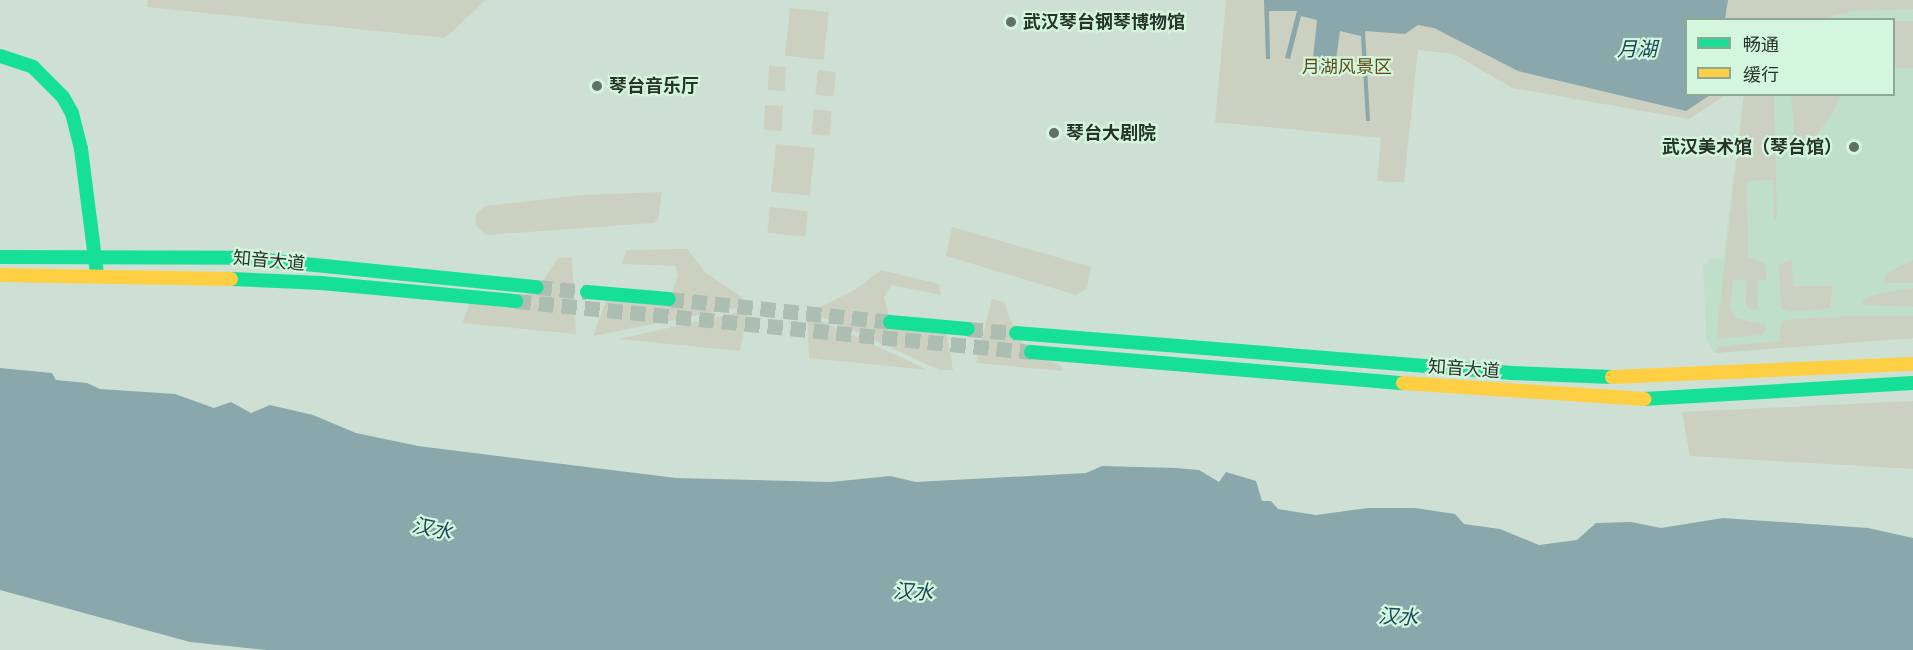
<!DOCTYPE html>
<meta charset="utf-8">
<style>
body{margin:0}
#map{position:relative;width:1913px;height:650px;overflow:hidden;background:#cee0d4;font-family:Rubik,"Noto Sans SC",sans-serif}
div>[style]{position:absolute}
.built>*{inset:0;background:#c0dfca}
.green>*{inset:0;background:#ccd0c1;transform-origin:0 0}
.water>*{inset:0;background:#8aa7ab}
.secondary-tunnel>*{height:15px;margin-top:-7.5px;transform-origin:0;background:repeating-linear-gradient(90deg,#acbeb2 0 15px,transparent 0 23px)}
.fast>*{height:14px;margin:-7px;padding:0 7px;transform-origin:7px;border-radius:7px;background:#16e098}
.slow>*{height:14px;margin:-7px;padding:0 7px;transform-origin:7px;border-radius:7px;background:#ffcf43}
.dots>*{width:16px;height:16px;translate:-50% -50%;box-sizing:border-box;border:3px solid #d3f6dd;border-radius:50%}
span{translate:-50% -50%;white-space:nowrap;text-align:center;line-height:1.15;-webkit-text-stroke:4.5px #d3f6dd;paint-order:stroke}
.poi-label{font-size:18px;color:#26342a;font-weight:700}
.left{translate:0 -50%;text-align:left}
.right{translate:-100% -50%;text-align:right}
.park-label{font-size:18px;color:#5f4b1a}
.street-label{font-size:18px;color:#26342a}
.water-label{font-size:20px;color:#174857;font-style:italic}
.legend{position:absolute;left:1685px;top:18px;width:210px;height:78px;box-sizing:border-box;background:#d3f6dd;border:2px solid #8ea895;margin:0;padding:8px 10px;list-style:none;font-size:18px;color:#26342a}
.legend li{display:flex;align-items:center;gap:12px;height:30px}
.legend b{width:30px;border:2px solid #8ea895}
</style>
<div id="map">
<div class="built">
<i style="clip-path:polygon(1913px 0,1913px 338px,1714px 353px,1706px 338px,1703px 265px,1712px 258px,1723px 259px,1744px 95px,1894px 94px,1894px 20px,1756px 19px)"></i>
</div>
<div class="green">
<i style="clip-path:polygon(148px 0,486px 0,445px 38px,147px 7px)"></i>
<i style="clip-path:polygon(1226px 0,1913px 0,1913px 9px,1853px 11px,1822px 19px,1686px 20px,1686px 94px,1726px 95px,1689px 119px,1512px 88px,1454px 54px,1418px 50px,1404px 182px,1394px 182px,1377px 181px,1381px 138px,1215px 122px)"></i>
<i style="left:790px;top:8px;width:39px;height:48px;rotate:6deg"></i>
<i style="left:1894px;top:21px;width:19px;height:47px"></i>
<i style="left:769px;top:66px;width:17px;height:24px;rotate:3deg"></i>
<i style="left:818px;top:70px;width:18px;height:25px;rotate:6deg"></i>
<i style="clip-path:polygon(1744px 95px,1774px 95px,1777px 218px,1774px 219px,1773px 180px,1747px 181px,1748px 257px,1765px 264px,1767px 280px,1757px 280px,1758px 309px,1750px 309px,1745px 305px,1747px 281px,1733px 279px,1730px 308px,1736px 318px,1765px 325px,1767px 330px,1761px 335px,1716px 339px)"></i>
<i style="clip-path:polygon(1791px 95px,1841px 95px,1831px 116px,1807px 147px,1795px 139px)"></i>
<i style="left:765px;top:105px;width:18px;height:25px;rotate:3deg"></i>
<i style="left:814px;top:109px;width:18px;height:25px;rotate:6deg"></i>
<i style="left:776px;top:144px;width:39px;height:48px;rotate:6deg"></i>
<i style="clip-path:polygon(662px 192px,658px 219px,653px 223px,486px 235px,475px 225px,476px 214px,485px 206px,582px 195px)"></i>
<i style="left:770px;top:207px;width:38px;height:26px;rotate:6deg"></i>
<i style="clip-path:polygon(952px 227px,1091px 267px,1087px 288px,1076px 295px,946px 256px)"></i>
<i style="clip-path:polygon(687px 249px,706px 273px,742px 297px,741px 307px,593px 336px,606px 301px,668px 302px,678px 275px,675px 266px,621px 264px,627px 250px)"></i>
<i style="clip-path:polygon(572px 257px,576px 334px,462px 323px,470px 303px,516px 301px,542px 282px,558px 258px)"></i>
<i style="clip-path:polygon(1792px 259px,1793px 286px,1833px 286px,1830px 308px,1789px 312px,1781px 309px,1779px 265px)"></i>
<i style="clip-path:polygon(1913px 260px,1913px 283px,1883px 283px,1887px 273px)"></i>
<i style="clip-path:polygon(881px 270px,939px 284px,941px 295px,892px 285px,884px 296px,890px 322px,947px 334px,953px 370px,940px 370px,816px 314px,820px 307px,855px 290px)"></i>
<i style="clip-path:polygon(1913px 288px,1913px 307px,1862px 305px,1864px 299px,1881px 293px)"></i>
<i style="clip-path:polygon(992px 299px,1004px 302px,1016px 333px,1027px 348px,1062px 367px,1063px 371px,976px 363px)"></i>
<i style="clip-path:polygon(739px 312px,748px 313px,740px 351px,619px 339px)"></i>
<i style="clip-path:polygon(1848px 316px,1913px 316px,1913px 338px,1715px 353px,1718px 347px,1780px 341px,1780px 327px,1785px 320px)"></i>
<i style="clip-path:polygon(807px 318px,815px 318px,928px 370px,809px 358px)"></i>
<i style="clip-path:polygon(1913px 401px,1913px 469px,1690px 456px,1682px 412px)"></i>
</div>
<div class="water">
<i style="clip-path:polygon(1264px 0,1728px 0,1725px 19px,1686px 20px,1686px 94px,1710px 95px,1686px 111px,1518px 71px,1434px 28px,1418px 25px,1405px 34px,1365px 31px,1370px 121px,1366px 121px,1361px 36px,1340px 31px,1334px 74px,1312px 68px,1317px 20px,1301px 16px,1290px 59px,1285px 58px,1297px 11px,1269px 11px,1270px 59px,1266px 59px)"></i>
<i style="clip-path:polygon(0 368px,52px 373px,56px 380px,87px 383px,100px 389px,175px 394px,214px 408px,231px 402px,251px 413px,270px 405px,313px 415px,356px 433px,418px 446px,676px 478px,831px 482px,890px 476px,916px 482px,1086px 473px,1102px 466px,1176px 468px,1199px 470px,1219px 482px,1226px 472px,1256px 481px,1262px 501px,1271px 501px,1278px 509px,1316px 515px,1368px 508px,1415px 508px,1455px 514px,1464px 524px,1500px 529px,1539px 545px,1577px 540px,1596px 523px,1631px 522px,1661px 528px,1723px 518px,1868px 528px,1913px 538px,1913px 650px,266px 650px,190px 642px,0 590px)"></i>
</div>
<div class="secondary-tunnel">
<i style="left:537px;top:287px;width:50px;rotate:5.7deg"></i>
<i style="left:669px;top:299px;width:222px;rotate:5.9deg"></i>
<i style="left:516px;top:301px;width:518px;rotate:5.66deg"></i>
<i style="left:968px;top:329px;width:48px;rotate:4.8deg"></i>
</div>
<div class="fast">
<i style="left:0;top:56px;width:35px;rotate:18deg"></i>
<i style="left:33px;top:67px;width:42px;rotate:45deg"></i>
<i style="left:63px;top:97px;width:18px;rotate:61deg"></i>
<i style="left:72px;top:113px;width:37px;rotate:76deg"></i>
<i style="left:81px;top:149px;width:126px;rotate:82.7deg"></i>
<i style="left:0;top:257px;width:245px;rotate:0.2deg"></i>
<i style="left:245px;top:258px;width:293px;rotate:5.7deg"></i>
<i style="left:231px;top:279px;width:90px;rotate:2.5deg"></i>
<i style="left:321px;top:283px;width:196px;rotate:5.3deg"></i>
<i style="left:587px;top:292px;width:82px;rotate:4.9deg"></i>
<i style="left:890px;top:322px;width:78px;rotate:5.1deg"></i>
<i style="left:1016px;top:333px;width:498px;rotate:4.6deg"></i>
<i style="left:1512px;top:373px;width:100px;rotate:2.3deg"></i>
<i style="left:1031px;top:352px;width:373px;rotate:4.8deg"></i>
<i style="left:1644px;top:399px;width:269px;rotate:-3.4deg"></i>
</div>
<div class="slow">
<i style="left:0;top:275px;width:231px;rotate:1deg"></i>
<i style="left:1612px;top:377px;width:301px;rotate:-2.5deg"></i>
<i style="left:1403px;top:383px;width:242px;rotate:3.8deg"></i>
</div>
<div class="dots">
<i style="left:1011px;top:22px;background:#617066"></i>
<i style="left:597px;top:86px;background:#617066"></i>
<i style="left:1054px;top:133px;background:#617066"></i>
<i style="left:1854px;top:147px;background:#617066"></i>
</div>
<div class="poi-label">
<span class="left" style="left:1023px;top:22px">武汉琴台钢琴博物馆</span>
<span class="left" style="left:609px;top:86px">琴台音乐厅</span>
<span class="left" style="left:1066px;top:133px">琴台大剧院</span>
<span class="right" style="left:1842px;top:147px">武汉美术馆（琴台馆）</span>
</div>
<div class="park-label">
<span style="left:1347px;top:67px">月湖风景区</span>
</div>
<div class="street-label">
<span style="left:269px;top:261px;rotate:5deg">知音大道</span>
<span style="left:1464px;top:369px;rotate:4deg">知音大道</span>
</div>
<div class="water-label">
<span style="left:1637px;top:49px">月湖</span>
<span style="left:432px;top:529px;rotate:12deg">汉水</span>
<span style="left:913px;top:592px;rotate:3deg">汉水</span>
<span style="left:1398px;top:617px;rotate:3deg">汉水</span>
</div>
<ul class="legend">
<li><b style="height:8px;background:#16e098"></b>畅通</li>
<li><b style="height:8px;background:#ffcf43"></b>缓行</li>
</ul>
</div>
